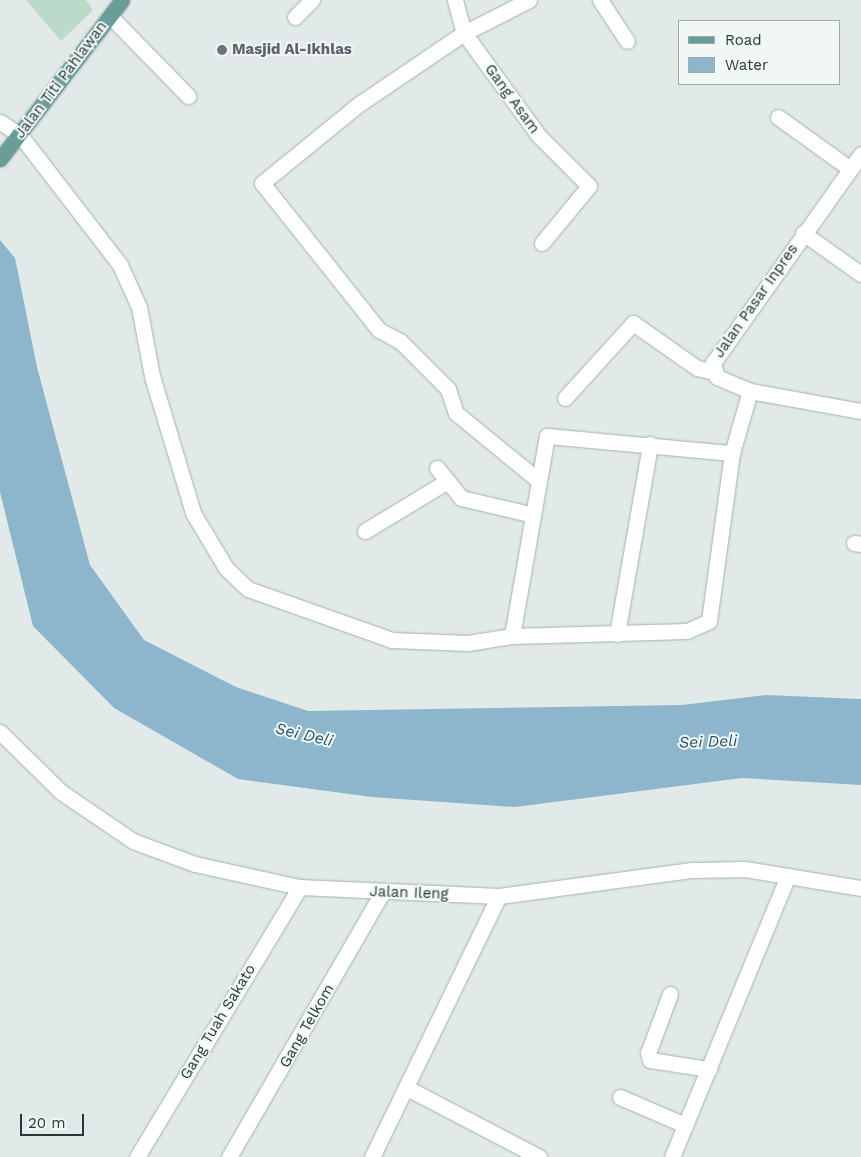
<!DOCTYPE html>
<style>
body{margin:0}
#map{position:relative;width:861px;height:1157px;overflow:hidden;background:#e1eae8;font-family:"Work Sans",sans-serif}
div>[style]{position:absolute}
.green>*{inset:0;background:#bbdaca}
.water>*{inset:0;background:#8db6cc}
.roads{filter:drop-shadow(0 0 1px #a4b2b0) drop-shadow(0 0 1px #a4b2b0)}
.minor>*{height:15px;margin:-7.5px;padding:0 7.5px;transform-origin:7.5px;border-radius:7.5px;background:#fff}
.major>*{height:15px;margin:-7.5px;padding:0 7.5px;transform-origin:7.5px;border-radius:7.5px;background:#699d99}
.dots>*{width:14px;height:14px;translate:-50% -50%;box-sizing:border-box;border:2px solid #f1f7f5;border-radius:50%}
span{translate:-50% -50%;white-space:nowrap;text-align:center;line-height:1.15;-webkit-text-stroke:4px #f1f7f5;paint-order:stroke}
.worship-label{font-size:15px;color:#5b616d;font-weight:700}
.left{translate:0 -50%;text-align:left}
.street-label{font-size:15px;color:#233a38}
.water-label{font-size:16px;color:#225471;font-style:italic}
.legend{position:absolute;left:678px;top:20px;width:162px;height:65px;box-sizing:border-box;background:#f1f7f5;border:1px solid #9faba9;margin:0;padding:6px 9px;list-style:none;font-size:15px;color:#233a38}
.legend li{display:flex;align-items:center;gap:10px;height:25px}
.legend b{width:25px;border:1px solid #9faba9}
.scale{position:absolute;left:20px;top:1114px;width:64px;height:22px;box-sizing:border-box;border:2px solid #233a38;border-top:0;padding-left:6px;font-size:15px;line-height:18px;white-space:nowrap;color:#233a38;-webkit-text-stroke:4px #f1f7f5;paint-order:stroke}
</style>
<div id="map">
<div class="green">
<i style="clip-path:polygon(26px 0,86px 0,93px 10px,61px 41px)"></i>
</div>
<div class="water">
<i style="clip-path:polygon(0 240px,15px 258px,37px 367px,90px 565px,144px 640px,236px 687px,308px 711px,682px 705px,766px 695px,861px 699px,861px 785px,742px 778px,515px 807px,372px 797px,238px 779px,114px 708px,33px 626px,0 492px)"></i>
</div>
<div class="roads">
<div class="minor">
<i style="left:455px;top:0;width:34px;rotate:75deg"></i>
<i style="left:464px;top:33px;width:126px;rotate:54deg"></i>
<i style="left:538px;top:135px;width:72px;rotate:45deg"></i>
<i style="left:589px;top:186px;width:74px;rotate:129.5deg"></i>
<i style="left:529px;top:0;width:73px;rotate:153.1deg"></i>
<i style="left:464px;top:33px;width:127px;rotate:145.9deg"></i>
<i style="left:359px;top:104px;width:125px;rotate:140.8deg"></i>
<i style="left:262px;top:183px;width:188px;rotate:51.5deg"></i>
<i style="left:379px;top:330px;width:24px;rotate:28deg"></i>
<i style="left:400px;top:341px;width:68px;rotate:45deg"></i>
<i style="left:448px;top:389px;width:25px;rotate:72deg"></i>
<i style="left:456px;top:413px;width:106px;rotate:39.3deg"></i>
<i style="left:600px;top:0;width:49px;rotate:56.6deg"></i>
<i style="left:110px;top:16px;width:112px;rotate:45.7deg"></i>
<i style="left:295px;top:17px;width:24px;rotate:-45deg"></i>
<i style="left:778px;top:117px;width:89px;rotate:35.8deg"></i>
<i style="left:0;top:122px;width:24px;rotate:33deg"></i>
<i style="left:20px;top:135px;width:164px;rotate:52.4deg"></i>
<i style="left:120px;top:265px;width:46px;rotate:65.7deg"></i>
<i style="left:139px;top:307px;width:70px;rotate:79.3deg"></i>
<i style="left:152px;top:376px;width:143px;rotate:73.3deg"></i>
<i style="left:193px;top:513px;width:64px;rotate:59deg"></i>
<i style="left:226px;top:568px;width:30px;rotate:44deg"></i>
<i style="left:248px;top:589px;width:153px;rotate:19.5deg"></i>
<i style="left:392px;top:640px;width:76px;rotate:2.3deg"></i>
<i style="left:468px;top:643px;width:45px;rotate:-9deg"></i>
<i style="left:512px;top:636px;width:175px;rotate:-1.6deg"></i>
<i style="left:687px;top:631px;width:24px;rotate:-24deg"></i>
<i style="left:709px;top:621px;width:170px;rotate:-82.2deg"></i>
<i style="left:732px;top:453px;width:65px;rotate:-73.8deg"></i>
<i style="left:750px;top:391px;width:36px;rotate:-157deg"></i>
<i style="left:717px;top:377px;width:15px;rotate:-106deg"></i>
<i style="left:713px;top:363px;width:256px;rotate:-54.7deg"></i>
<i style="left:803px;top:233px;width:71px;rotate:35.3deg"></i>
<i style="left:750px;top:391px;width:113px;rotate:10.2deg"></i>
<i style="left:565px;top:398px;width:101px;rotate:-47.8deg"></i>
<i style="left:633px;top:323px;width:78px;rotate:35.1deg"></i>
<i style="left:697px;top:368px;width:17px;rotate:13deg"></i>
<i style="left:437px;top:468px;width:38px;rotate:51deg"></i>
<i style="left:461px;top:498px;width:71px;rotate:13.1deg"></i>
<i style="left:365px;top:531px;width:95px;rotate:-31.2deg"></i>
<i style="left:854px;top:543px;width:7px;rotate:8deg"></i>
<i style="left:617px;top:634px;width:193px;rotate:-80.1deg"></i>
<i style="left:512px;top:636px;width:203px;rotate:-80.1deg"></i>
<i style="left:547px;top:436px;width:186px;rotate:5.3deg"></i>
<i style="left:0;top:732px;width:86px;rotate:44.5deg"></i>
<i style="left:61px;top:792px;width:87px;rotate:34.2deg"></i>
<i style="left:133px;top:841px;width:66px;rotate:20.4deg"></i>
<i style="left:195px;top:864px;width:107px;rotate:12.4deg"></i>
<i style="left:300px;top:887px;width:199px;rotate:2.6deg"></i>
<i style="left:499px;top:896px;width:195px;rotate:-7.7deg"></i>
<i style="left:692px;top:870px;width:53px;rotate:-1.1deg"></i>
<i style="left:745px;top:869px;width:118px;rotate:9.3deg"></i>
<i style="left:670px;top:994px;width:63px;rotate:110.4deg"></i>
<i style="left:648px;top:1053px;width:7px;rotate:74deg"></i>
<i style="left:650px;top:1060px;width:60px;rotate:8.7deg"></i>
<i style="left:409px;top:1089px;width:147px;rotate:27.6deg"></i>
<i style="left:620px;top:1097px;width:71px;rotate:23.3deg"></i>
<i style="left:137px;top:1157px;width:315px;rotate:-58.9deg"></i>
<i style="left:229px;top:1157px;width:305px;rotate:-59.9deg"></i>
<i style="left:372px;top:1157px;width:290px;rotate:-64.1deg"></i>
<i style="left:672px;top:1157px;width:304px;rotate:-67.6deg"></i>
</div>
<div class="major">
<i style="left:0;top:159px;width:200px;rotate:-52.5deg"></i>
</div>
</div>
<div class="dots">
<i style="left:222px;top:50px;background:#6b7280"></i>
</div>
<div class="worship-label">
<span class="left" style="left:232px;top:50px">Masjid Al-Ikhlas</span>
</div>
<div class="street-label">
<span style="left:61px;top:80px;rotate:-53deg">Jalan Titi Pahlawan</span>
<span style="left:512px;top:99px;rotate:54deg">Gang Asam</span>
<span style="left:756px;top:301px;rotate:-55deg">Jalan Pasar Inpres</span>
<span style="left:409px;top:893px;rotate:2deg">Jalan Ileng</span>
<span style="left:218px;top:1022px;rotate:-59deg">Gang Tuah Sakato</span>
<span style="left:307px;top:1026px;rotate:-60deg">Gang Telkom</span>
</div>
<div class="water-label">
<span style="left:304px;top:735px;rotate:13deg">Sei Deli</span>
<span style="left:708px;top:742px;rotate:-2deg">Sei Deli</span>
</div>
<ul class="legend">
<li><b style="height:6px;background:#699d99"></b>Road</li>
<li><b style="height:14px;background:#8db6cc"></b>Water</li>
</ul>
<div class="scale">20 m</div>
</div>
